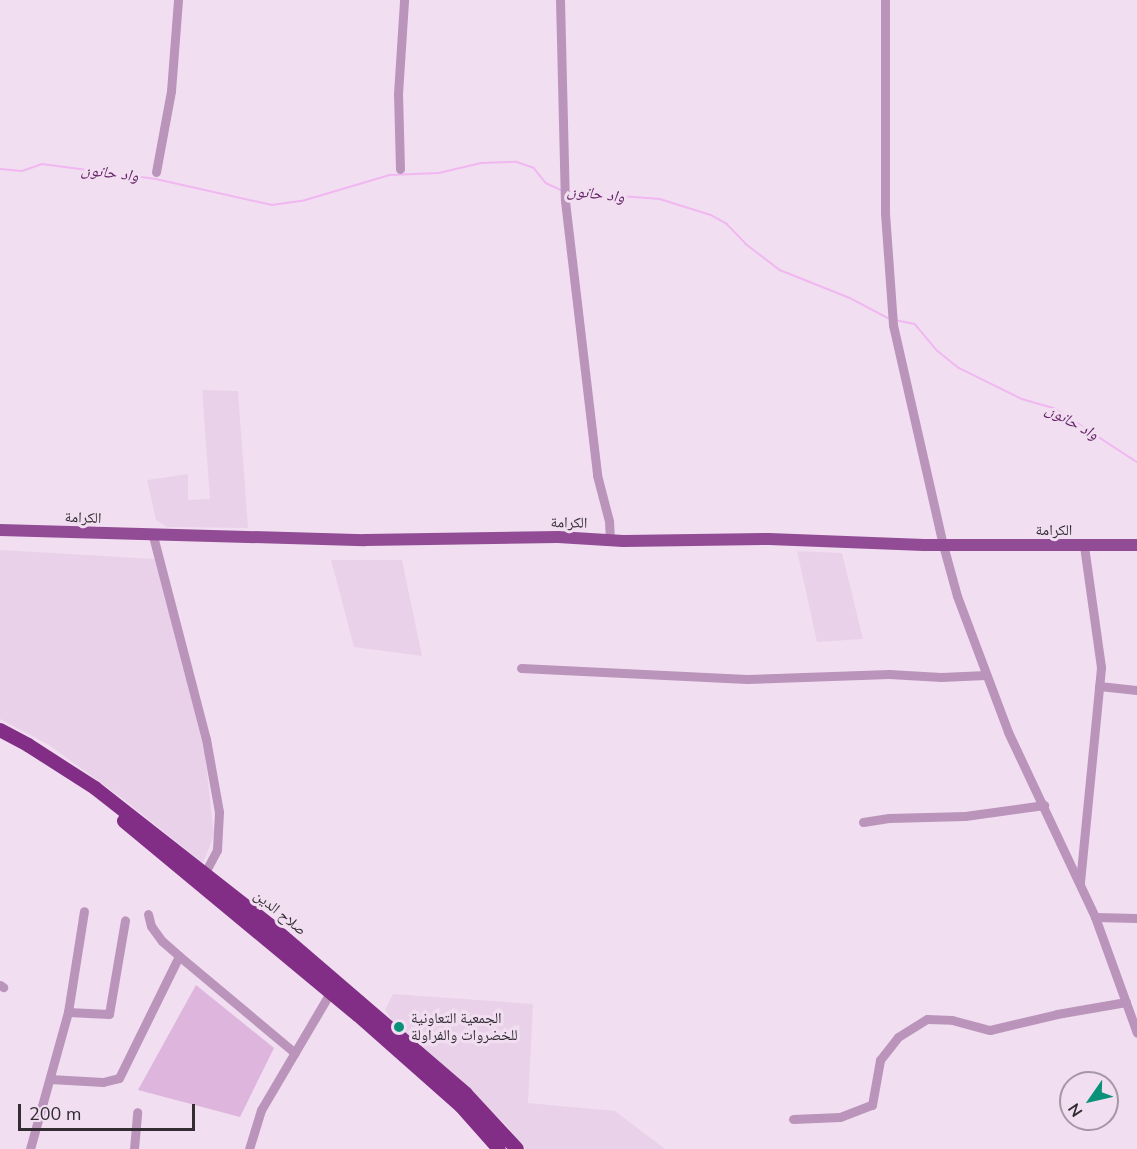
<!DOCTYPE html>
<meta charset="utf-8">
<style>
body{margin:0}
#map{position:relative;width:1137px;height:1149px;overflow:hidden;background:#f1dff1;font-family:"Nunito Sans","Noto Naskh Arabic",sans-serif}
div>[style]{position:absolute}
.built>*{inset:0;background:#e9d2e9}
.green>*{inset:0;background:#ddb5dd}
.stream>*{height:1.5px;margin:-0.75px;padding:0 0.75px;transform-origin:0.75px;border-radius:0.75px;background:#f0b7f1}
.minor>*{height:9px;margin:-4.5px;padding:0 4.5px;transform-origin:4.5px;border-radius:4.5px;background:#bb94bb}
.major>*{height:12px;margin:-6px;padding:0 6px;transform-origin:6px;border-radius:6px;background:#924c95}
.highway>*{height:14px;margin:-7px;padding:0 7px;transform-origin:7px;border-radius:7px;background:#822e86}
.dots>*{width:16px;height:16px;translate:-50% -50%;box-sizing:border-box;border:3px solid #f1dff1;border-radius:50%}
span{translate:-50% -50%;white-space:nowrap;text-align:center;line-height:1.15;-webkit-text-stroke:6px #f1dff1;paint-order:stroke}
.street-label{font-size:15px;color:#332c33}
.poi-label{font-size:15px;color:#332c33}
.left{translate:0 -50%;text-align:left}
.water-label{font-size:16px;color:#662569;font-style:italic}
.north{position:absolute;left:1059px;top:1071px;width:60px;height:60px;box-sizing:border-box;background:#f1dff1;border:2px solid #a597a5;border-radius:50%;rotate:236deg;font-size:16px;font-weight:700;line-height:24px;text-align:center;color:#332c33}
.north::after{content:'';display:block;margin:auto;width:21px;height:27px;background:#0a9179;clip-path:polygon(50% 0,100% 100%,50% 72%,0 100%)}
.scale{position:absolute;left:18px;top:1104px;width:177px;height:27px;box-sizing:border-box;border:3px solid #332c33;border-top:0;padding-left:8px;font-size:18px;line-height:21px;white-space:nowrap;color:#332c33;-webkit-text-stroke:4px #f1dff1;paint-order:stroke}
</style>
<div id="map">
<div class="built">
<i style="clip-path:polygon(202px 390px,238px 391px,248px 528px,167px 527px,156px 520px,147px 480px,188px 474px,188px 500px,210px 499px)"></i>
<i style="clip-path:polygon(0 550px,156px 559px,205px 754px,214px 835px,203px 863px,123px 799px,49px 745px,0 719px)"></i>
<i style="clip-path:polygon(797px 551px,842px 553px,863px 639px,817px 642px)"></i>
<i style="clip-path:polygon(331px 560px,402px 560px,422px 656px,354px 647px)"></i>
<i style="clip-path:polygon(393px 994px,533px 1004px,528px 1103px,615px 1111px,665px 1149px,526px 1149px,505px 1124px,395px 1024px,385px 1010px)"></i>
</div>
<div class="green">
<i style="clip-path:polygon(196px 985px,274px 1048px,240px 1117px,138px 1090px)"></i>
</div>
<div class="stream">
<i style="left:0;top:169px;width:22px;rotate:5deg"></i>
<i style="left:22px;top:171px;width:21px;rotate:-19deg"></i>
<i style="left:42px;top:164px;width:115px;rotate:7.5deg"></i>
<i style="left:156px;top:179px;width:119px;rotate:12.6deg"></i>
<i style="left:272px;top:205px;width:30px;rotate:-8deg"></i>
<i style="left:302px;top:201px;width:92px;rotate:-16.5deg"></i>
<i style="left:390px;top:175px;width:49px;rotate:-2.3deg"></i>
<i style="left:439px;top:173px;width:43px;rotate:-13.4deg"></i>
<i style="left:481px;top:163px;width:36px;rotate:-2deg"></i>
<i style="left:517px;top:162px;width:18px;rotate:19deg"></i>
<i style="left:534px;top:168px;width:19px;rotate:51deg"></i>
<i style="left:546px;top:183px;width:17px;rotate:25deg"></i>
<i style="left:568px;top:192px;width:92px;rotate:4.4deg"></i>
<i style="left:660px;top:199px;width:53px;rotate:17.4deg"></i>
<i style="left:711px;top:215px;width:18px;rotate:29deg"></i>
<i style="left:727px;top:224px;width:28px;rotate:46deg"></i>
<i style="left:746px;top:244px;width:43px;rotate:37.4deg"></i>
<i style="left:780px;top:270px;width:75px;rotate:21.8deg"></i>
<i style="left:850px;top:298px;width:43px;rotate:27.8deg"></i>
<i style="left:895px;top:320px;width:20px;rotate:11deg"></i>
<i style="left:915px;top:324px;width:35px;rotate:50deg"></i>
<i style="left:938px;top:351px;width:27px;rotate:39deg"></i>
<i style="left:959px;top:368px;width:70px;rotate:26.2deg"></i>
<i style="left:1022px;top:399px;width:33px;rotate:16deg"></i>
<i style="left:1054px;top:408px;width:99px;rotate:33deg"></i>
</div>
<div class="minor">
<i style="left:560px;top:0;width:201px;rotate:88.6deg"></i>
<i style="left:565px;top:201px;width:276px;rotate:83.3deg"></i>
<i style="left:597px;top:475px;width:48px;rotate:75.4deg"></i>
<i style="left:609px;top:521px;width:19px;rotate:87deg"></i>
<i style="left:885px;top:0;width:213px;rotate:90deg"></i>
<i style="left:885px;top:213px;width:112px;rotate:85.9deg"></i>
<i style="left:893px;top:325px;width:226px;rotate:77.2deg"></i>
<i style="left:943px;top:545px;width:53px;rotate:74.6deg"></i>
<i style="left:957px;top:596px;width:145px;rotate:69.4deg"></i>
<i style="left:1008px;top:732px;width:204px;rotate:64.8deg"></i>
<i style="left:1095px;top:917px;width:123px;rotate:70.1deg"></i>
<i style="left:400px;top:169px;width:75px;rotate:-91.5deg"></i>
<i style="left:398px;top:94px;width:94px;rotate:-86.3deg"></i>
<i style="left:156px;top:172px;width:82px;rotate:-79.5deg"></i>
<i style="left:171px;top:91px;width:91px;rotate:-85.6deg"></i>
<i style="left:153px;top:536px;width:210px;rotate:75.4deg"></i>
<i style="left:206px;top:739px;width:74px;rotate:79.9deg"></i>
<i style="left:219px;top:812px;width:38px;rotate:93deg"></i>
<i style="left:217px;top:850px;width:27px;rotate:118deg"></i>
<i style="left:521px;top:668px;width:226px;rotate:2.8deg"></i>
<i style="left:747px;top:679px;width:142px;rotate:-2deg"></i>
<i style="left:889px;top:674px;width:52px;rotate:3.3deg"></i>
<i style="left:941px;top:677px;width:45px;rotate:-2.5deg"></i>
<i style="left:1099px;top:686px;width:38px;rotate:6deg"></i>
<i style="left:965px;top:816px;width:80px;rotate:-7.9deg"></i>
<i style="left:863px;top:822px;width:26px;rotate:-9deg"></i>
<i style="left:889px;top:818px;width:76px;rotate:-1.5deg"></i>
<i style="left:1080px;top:882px;width:216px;rotate:-84.4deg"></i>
<i style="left:1101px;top:667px;width:122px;rotate:-98deg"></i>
<i style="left:148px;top:914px;width:12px;rotate:76deg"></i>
<i style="left:151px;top:926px;width:19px;rotate:54deg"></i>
<i style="left:162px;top:941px;width:23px;rotate:41deg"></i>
<i style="left:1095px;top:917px;width:42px;rotate:1.4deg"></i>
<i style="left:0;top:985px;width:4px;rotate:34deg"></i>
<i style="left:68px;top:1012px;width:41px;rotate:2.8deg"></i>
<i style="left:109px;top:1014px;width:95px;rotate:-80.3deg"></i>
<i style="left:50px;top:1079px;width:53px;rotate:3.2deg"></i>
<i style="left:103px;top:1082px;width:16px;rotate:-14deg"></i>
<i style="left:119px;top:1078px;width:136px;rotate:-63.8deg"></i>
<i style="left:179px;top:956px;width:151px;rotate:39.9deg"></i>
<i style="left:793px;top:1119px;width:47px;rotate:-2.4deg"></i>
<i style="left:840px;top:1117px;width:34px;rotate:-21deg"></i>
<i style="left:872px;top:1105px;width:46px;rotate:-79.9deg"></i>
<i style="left:880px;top:1060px;width:29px;rotate:-52deg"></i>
<i style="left:898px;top:1037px;width:34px;rotate:-32deg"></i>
<i style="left:927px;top:1019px;width:25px;rotate:2deg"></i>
<i style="left:952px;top:1020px;width:39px;rotate:15deg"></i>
<i style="left:990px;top:1030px;width:69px;rotate:-13.4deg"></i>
<i style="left:1057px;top:1014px;width:70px;rotate:-9.9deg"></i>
<i style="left:30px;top:1149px;width:142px;rotate:-74.5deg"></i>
<i style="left:68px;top:1012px;width:102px;rotate:-81deg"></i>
<i style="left:134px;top:1149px;width:37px;rotate:-85deg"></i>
<i style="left:249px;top:1149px;width:41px;rotate:-72.9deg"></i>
<i style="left:261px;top:1110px;width:138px;rotate:-59.5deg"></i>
</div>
<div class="major">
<i style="left:0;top:530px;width:365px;rotate:1.6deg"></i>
<i style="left:365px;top:540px;width:193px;rotate:-0.9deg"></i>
<i style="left:558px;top:537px;width:65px;rotate:3.5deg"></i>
<i style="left:623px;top:541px;width:146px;rotate:-0.8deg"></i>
<i style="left:769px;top:539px;width:155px;rotate:2.2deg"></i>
<i style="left:924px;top:545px;width:213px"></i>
</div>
<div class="highway">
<i style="left:0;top:730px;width:32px;rotate:28deg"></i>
<i style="left:28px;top:745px;width:80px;rotate:32.7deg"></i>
<i style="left:95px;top:788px;width:224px;rotate:38.1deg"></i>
<i style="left:271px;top:926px;width:257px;rotate:40.7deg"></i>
<i style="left:466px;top:1094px;width:75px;rotate:47.2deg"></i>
<i style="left:124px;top:821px;width:304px;rotate:39.7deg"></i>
<i style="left:358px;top:1015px;width:137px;rotate:41.5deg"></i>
<i style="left:461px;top:1106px;width:57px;rotate:48.5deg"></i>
</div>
<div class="dots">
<i style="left:399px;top:1027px;background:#0a9179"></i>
</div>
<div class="street-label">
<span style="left:83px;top:518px;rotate:2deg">الكرامة</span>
<span style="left:569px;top:523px;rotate:1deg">الكرامة</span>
<span style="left:1054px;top:531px">الكرامة</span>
<span style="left:280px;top:913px;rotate:39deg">صلاح الدين</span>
</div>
<div class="poi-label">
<span class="left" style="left:411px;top:1027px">الجمعية التعاونية<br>للخضروات والفراولة</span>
</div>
<div class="water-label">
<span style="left:110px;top:173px;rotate:7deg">واد حانون</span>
<span style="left:596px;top:194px;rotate:7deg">واد حانون</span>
<span style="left:1072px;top:422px;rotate:29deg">واد حانون</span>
</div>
<div class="north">N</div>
<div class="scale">200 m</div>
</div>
